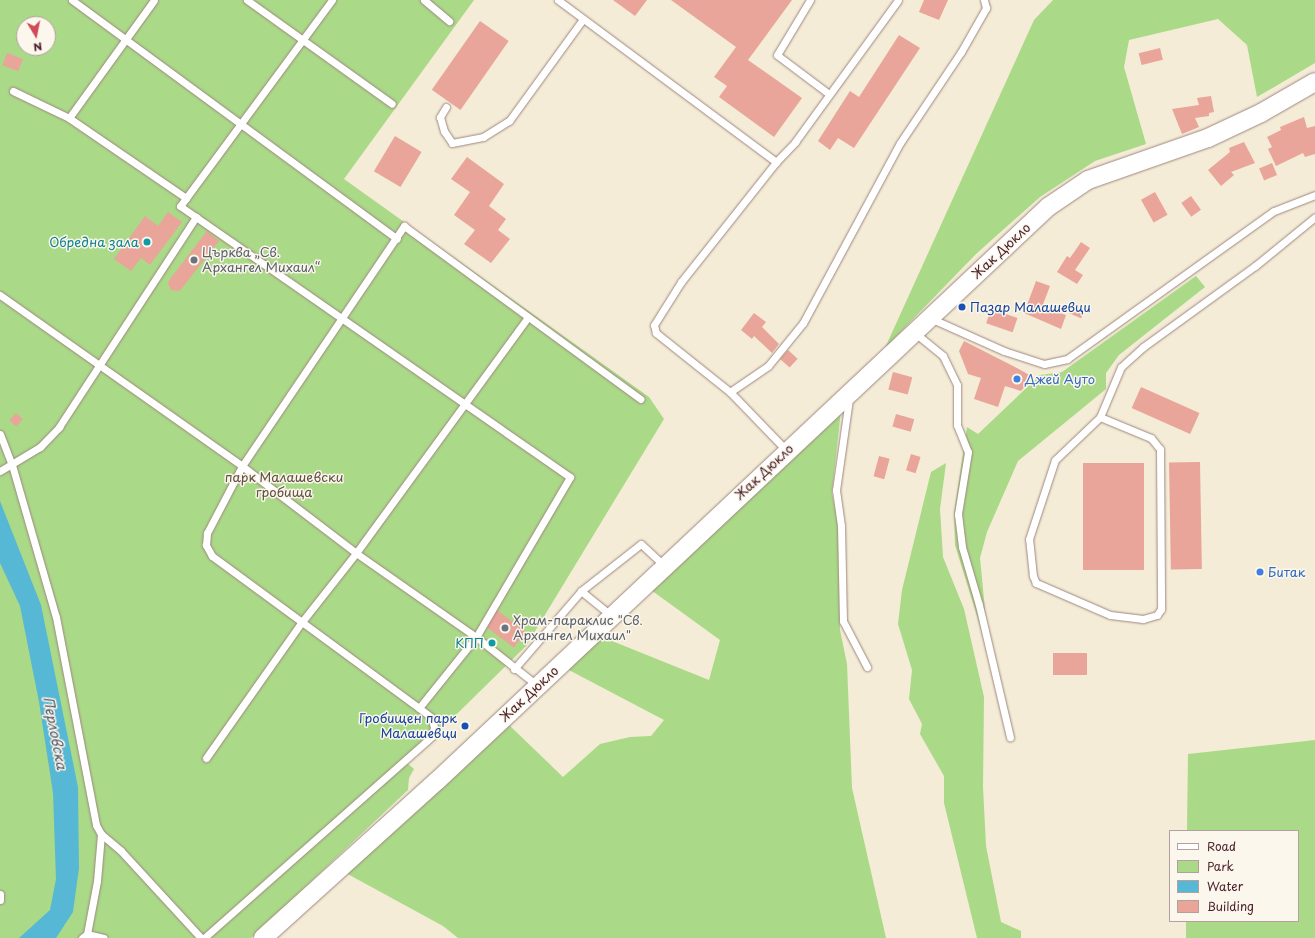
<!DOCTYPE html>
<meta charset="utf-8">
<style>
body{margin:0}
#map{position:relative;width:1315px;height:938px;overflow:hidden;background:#f4ecd6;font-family:"Playpen Sans",sans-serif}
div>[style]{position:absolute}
.green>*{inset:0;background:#aad987}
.water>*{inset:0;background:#57b8d5}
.building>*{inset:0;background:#e9a599;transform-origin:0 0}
.roads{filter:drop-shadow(0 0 1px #9f8680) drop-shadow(0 0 1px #9f8680)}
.service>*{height:7px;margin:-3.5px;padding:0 3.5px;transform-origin:3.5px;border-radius:3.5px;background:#fff}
.tertiary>*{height:18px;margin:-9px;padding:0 9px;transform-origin:9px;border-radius:9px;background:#fff}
.dots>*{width:11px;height:11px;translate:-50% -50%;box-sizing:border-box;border:2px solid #fbf7ec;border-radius:50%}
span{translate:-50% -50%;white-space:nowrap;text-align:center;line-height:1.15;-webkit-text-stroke:3px #fbf7ec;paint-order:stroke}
.culture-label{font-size:13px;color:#0d838f}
.right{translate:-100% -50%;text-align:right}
.street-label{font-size:13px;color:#4a1f2b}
.worship-label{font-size:13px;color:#5b616d}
.left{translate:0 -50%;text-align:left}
.transit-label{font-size:13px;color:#164399}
.shop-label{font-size:13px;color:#366cbe}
.park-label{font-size:13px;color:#624e42}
.water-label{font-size:14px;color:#4f5566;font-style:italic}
.legend{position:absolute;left:1169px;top:830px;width:130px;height:92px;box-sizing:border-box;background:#fbf7ec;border:1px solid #b4a19f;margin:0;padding:5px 7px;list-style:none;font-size:12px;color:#4a1f2b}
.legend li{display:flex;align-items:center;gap:8px;height:20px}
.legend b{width:20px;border:1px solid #b4a19f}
.north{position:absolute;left:16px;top:16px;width:40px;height:40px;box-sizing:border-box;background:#fbf7ec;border:1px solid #b4a19f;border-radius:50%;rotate:170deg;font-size:11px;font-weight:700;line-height:16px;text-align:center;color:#4a1f2b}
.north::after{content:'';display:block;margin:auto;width:14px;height:18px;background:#d1495b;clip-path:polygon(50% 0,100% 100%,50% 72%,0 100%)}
</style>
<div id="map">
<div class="green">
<i style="clip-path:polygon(evenodd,0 0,474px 0,344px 179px,649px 397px,664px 419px,526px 646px,407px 763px,414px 769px,409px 778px,408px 790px,251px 938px,0 938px,0 0,24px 24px,48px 24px,48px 48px,24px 48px,24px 24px)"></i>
<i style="clip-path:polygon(1053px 0,1315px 0,1315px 63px,1257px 97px,1247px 45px,1218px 19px,1129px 40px,1124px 67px,1146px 144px,1095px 161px,1040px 197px,976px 254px,885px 348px,1034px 20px)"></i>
<i style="clip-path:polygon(1196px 276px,1205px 287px,1119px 355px,1106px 373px,1106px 389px,1018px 461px,987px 532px,980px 558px,987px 630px,981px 629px,955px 545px,954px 513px,967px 427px,978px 434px,1040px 375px,1062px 372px)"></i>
<i style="clip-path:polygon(841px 410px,832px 493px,839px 528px,840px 630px,847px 664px,852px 788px,886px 938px,458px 938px,443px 926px,344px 872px,507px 723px,563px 777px,600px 744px,630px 737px,651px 736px,664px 720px,567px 669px,602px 637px,709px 680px,720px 640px,651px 590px)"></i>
<i style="clip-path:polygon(946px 463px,940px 509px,943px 557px,964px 609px,984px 697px,983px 787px,986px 846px,1001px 922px,1021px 931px,1021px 938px,977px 938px,944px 803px,944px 776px,920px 734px,922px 724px,909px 699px,912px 670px,898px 624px,902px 590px,931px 472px)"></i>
<i style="clip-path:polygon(1315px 740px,1315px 938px,1186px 938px,1186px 921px,1298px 921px,1298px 831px,1187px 831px,1188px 754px)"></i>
</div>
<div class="water">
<i style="clip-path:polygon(0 501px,41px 605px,78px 787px,79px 868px,73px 912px,56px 938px,19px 938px,50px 910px,56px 879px,53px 793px,39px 702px,20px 606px,0 563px)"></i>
</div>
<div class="building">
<i style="clip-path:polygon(613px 0,647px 0,635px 16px)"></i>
<i style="clip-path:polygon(671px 0,792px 0,748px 60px,802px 98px,774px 137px,719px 97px,727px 86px,714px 77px,736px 47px)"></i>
<i style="clip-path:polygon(924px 0,948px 0,939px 20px,919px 12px)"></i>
<i style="left:480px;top:21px;width:35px;height:84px;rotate:35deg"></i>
<i style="clip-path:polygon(899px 35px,920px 48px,854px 148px,838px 138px,830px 150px,818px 141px,850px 91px,859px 97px)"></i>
<i style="left:1160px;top:48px;width:12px;height:22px;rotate:76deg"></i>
<i style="left:7px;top:53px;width:17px;height:13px;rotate:21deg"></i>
<i style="clip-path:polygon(1211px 96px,1214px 112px,1209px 113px,1209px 116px,1195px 118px,1199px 127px,1182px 134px,1172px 109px,1199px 105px,1197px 98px)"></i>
<i style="clip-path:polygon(1304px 117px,1307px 128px,1315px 126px,1315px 154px,1305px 157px,1303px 153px,1276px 166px,1268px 149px,1272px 147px,1267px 137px,1281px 130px,1280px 127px)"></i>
<i style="left:395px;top:136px;width:31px;height:41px;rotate:31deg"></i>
<i style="clip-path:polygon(1244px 142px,1255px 163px,1231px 172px,1234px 175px,1221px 186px,1208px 170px,1230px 152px,1229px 148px)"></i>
<i style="clip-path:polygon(467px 157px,504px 184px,489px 206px,506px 219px,498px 230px,510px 239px,491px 263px,464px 244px,475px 230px,454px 215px,470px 192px,451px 179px)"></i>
<i style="left:1272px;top:163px;width:13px;height:14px;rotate:67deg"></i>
<i style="left:1155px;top:192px;width:26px;height:16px;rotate:61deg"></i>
<i style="left:1191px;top:196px;width:17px;height:12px;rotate:54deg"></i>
<i style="clip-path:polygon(168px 212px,182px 222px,150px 265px,141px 258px,131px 271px,114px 259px,145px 216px,158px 226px)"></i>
<i style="clip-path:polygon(207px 231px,219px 241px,182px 288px,179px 291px,171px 290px,168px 283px,170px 279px)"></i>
<i style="clip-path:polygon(1081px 242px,1090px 248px,1075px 270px,1083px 275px,1077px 284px,1057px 272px,1067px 256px,1070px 258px)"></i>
<i style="clip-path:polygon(1036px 281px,1050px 286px,1042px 307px,1066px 315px,1061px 329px,1024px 313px)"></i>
<i style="left:1073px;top:304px;width:13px;height:10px;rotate:23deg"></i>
<i style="left:991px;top:309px;width:28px;height:15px;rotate:19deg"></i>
<i style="clip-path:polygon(754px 313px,766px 322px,762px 327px,779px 344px,772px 353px,754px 336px,752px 339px,741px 330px)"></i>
<i style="clip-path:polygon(964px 341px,1015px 367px,1033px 377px,1021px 391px,1005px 386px,998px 407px,974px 399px,981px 378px,968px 374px,959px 351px)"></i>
<i style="left:788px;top:350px;width:13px;height:12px;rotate:42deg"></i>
<i style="left:893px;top:372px;width:20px;height:18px;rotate:15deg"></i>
<i style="left:1141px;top:387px;width:64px;height:23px;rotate:24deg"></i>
<i style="left:16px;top:413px;width:9px;height:10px;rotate:41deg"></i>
<i style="left:896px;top:414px;width:19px;height:13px;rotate:16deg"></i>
<i style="left:911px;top:454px;width:10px;height:17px;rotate:17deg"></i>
<i style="left:879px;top:456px;width:11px;height:21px;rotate:15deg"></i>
<i style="left:1200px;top:462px;width:107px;height:31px;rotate:89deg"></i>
<i style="left:1083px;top:463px;width:61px;height:107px"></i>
<i style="left:497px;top:610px;width:36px;height:20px;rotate:37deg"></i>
<i style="left:1053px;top:653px;width:34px;height:22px"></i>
</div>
<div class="roads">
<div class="service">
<i style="left:72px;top:0;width:403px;rotate:36.3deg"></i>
<i style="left:247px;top:0;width:178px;rotate:35.6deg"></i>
<i style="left:332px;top:0;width:256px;rotate:126.4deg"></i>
<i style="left:180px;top:206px;width:475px;rotate:34.8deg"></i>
<i style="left:570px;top:477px;width:186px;rotate:120.4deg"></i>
<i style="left:476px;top:637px;width:91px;rotate:128.8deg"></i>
<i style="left:424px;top:0;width:33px;rotate:40deg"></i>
<i style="left:558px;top:0;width:272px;rotate:36.6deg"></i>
<i style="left:810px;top:0;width:64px;rotate:121deg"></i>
<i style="left:777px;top:55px;width:65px;rotate:36.9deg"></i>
<i style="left:13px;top:91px;width:62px;rotate:25.7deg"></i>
<i style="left:69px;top:118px;width:142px;rotate:34.4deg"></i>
<i style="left:446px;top:107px;width:12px;rotate:121deg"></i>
<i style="left:440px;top:117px;width:15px;rotate:74deg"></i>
<i style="left:444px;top:131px;width:14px;rotate:56deg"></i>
<i style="left:452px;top:143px;width:32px;rotate:-11deg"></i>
<i style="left:483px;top:137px;width:31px;rotate:-32deg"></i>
<i style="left:509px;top:121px;width:126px;rotate:-54deg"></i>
<i style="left:69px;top:118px;width:145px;rotate:-54.2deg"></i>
<i style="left:0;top:295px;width:296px;rotate:35.2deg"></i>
<i style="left:242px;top:466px;width:143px;rotate:37.3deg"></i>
<i style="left:356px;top:553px;width:146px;rotate:35deg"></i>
<i style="left:476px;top:637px;width:79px;rotate:38.3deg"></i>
<i style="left:930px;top:318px;width:81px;rotate:24deg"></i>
<i style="left:1004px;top:351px;width:42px;rotate:18deg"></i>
<i style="left:1044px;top:364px;width:24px;rotate:-12deg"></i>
<i style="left:1067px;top:359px;width:254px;rotate:-35.6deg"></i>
<i style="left:1274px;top:211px;width:44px;rotate:-21.3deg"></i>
<i style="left:915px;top:333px;width:36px;rotate:39deg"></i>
<i style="left:943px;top:356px;width:32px;rotate:64deg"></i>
<i style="left:957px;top:385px;width:40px;rotate:90deg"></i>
<i style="left:957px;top:425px;width:29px;rotate:68deg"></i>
<i style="left:968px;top:452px;width:63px;rotate:99.2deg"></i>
<i style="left:958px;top:514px;width:33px;rotate:83deg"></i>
<i style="left:962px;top:547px;width:60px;rotate:73.7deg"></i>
<i style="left:979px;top:605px;width:136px;rotate:76.8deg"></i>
<i style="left:730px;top:392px;width:46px;rotate:-34.4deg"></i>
<i style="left:768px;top:366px;width:55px;rotate:-50.9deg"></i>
<i style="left:803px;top:323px;width:204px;rotate:-61.7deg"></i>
<i style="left:900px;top:143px;width:110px;rotate:-56.2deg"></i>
<i style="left:961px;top:52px;width:51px;rotate:-60.4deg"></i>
<i style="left:986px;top:8px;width:8px;rotate:-104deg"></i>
<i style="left:849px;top:399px;width:92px;rotate:98.1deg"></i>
<i style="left:836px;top:490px;width:36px;rotate:82deg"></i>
<i style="left:841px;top:526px;width:95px;rotate:88.8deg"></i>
<i style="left:843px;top:621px;width:52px;rotate:62.4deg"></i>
<i style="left:1100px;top:417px;width:55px;rotate:22.4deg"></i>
<i style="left:1151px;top:438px;width:14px;rotate:51deg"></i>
<i style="left:1160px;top:449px;width:160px;rotate:89.6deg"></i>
<i style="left:1161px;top:609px;width:7px;rotate:124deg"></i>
<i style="left:1157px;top:615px;width:15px;rotate:164deg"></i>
<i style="left:1143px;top:619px;width:33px;rotate:-173deg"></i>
<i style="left:1110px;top:615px;width:81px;rotate:-156.6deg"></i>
<i style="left:1036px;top:583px;width:8px;rotate:-113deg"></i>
<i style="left:1033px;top:576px;width:37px;rotate:-96deg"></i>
<i style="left:1029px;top:539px;width:83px;rotate:-71.8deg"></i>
<i style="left:1055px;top:460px;width:62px;rotate:-43.7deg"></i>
<i style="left:1100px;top:417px;width:54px;rotate:-67.2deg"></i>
<i style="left:1121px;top:367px;width:30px;rotate:-42deg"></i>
<i style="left:1143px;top:347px;width:138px;rotate:-35.9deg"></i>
<i style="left:1255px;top:266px;width:77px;rotate:-39.2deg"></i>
<i style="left:0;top:434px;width:33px;rotate:69deg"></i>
<i style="left:12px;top:465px;width:158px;rotate:73.9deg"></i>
<i style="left:56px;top:617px;width:212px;rotate:79.1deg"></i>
<i style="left:96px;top:825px;width:10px;rotate:61deg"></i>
<i style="left:101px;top:834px;width:26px;rotate:40deg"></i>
<i style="left:121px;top:851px;width:118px;rotate:47.4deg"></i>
<i style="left:787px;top:451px;width:82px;rotate:-134deg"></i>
<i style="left:730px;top:392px;width:95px;rotate:-141.4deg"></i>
<i style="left:656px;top:333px;width:8px;rotate:-104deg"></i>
<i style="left:654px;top:325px;width:51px;rotate:-57.9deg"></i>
<i style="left:681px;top:282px;width:153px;rotate:-51.6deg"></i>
<i style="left:776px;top:162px;width:28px;rotate:-46deg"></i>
<i style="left:795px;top:142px;width:175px;rotate:-54deg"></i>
<i style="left:0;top:471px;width:47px;rotate:-31deg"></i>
<i style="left:40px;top:447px;width:28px;rotate:-46deg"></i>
<i style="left:59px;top:427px;width:251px;rotate:-56.9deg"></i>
<i style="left:581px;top:591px;width:40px;rotate:39deg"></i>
<i style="left:514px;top:669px;width:103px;rotate:-49.3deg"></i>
<i style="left:581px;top:591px;width:76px;rotate:-38.1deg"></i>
<i style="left:641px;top:544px;width:33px;rotate:43deg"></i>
<i style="left:206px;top:758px;width:165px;rotate:-54.9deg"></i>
<i style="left:301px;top:623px;width:89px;rotate:-51.8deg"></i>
<i style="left:356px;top:553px;width:292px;rotate:-53.9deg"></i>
<i style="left:0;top:894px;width:6px;rotate:90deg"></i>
<i style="left:87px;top:934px;width:17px;rotate:13deg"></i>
<i style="left:82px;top:938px;width:6px;rotate:-39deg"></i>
<i style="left:87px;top:934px;width:54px;rotate:-79.3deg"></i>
<i style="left:97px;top:881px;width:47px;rotate:-85.1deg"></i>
<i style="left:204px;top:938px;width:305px;rotate:-41.5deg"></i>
<i style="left:432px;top:736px;width:9px;rotate:-77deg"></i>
<i style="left:434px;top:727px;width:10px;rotate:-107deg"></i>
<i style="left:431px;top:717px;width:15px;rotate:-143deg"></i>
<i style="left:419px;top:708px;width:257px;rotate:-143.7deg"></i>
<i style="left:212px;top:556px;width:13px;rotate:-119deg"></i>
<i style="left:206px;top:545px;width:12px;rotate:-85deg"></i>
<i style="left:207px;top:533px;width:76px;rotate:-62.4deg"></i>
<i style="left:242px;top:466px;width:290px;rotate:-56deg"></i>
<i style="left:404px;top:226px;width:293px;rotate:36.2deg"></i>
</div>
<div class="tertiary">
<i style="left:263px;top:938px;width:234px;rotate:-42.1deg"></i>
<i style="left:437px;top:781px;width:838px;rotate:-43.21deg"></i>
<i style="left:1048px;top:207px;width:48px;rotate:-34deg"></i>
<i style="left:1088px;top:180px;width:127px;rotate:-19.3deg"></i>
<i style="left:1208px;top:138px;width:59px;rotate:-25.3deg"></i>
<i style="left:1261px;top:113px;width:62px;rotate:-29.9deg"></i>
</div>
</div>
<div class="dots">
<i style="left:147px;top:242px;background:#0f9aa8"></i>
<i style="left:194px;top:260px;background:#6b7280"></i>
<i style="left:962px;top:307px;background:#1a4fb4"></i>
<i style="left:1017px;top:379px;background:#3f7fe0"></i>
<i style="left:1260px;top:572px;background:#3f7fe0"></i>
<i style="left:505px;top:628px;background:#6b7280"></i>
<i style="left:492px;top:643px;background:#0f9aa8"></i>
<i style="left:465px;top:726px;background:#1a4fb4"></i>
</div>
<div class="culture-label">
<span class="right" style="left:139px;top:242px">Обредна зала</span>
<span class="right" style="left:484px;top:643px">КПП</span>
</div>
<div class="street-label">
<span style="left:1001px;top:251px;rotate:-43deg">Жак Дюкло</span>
<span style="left:764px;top:472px;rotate:-43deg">Жак Дюкло</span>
<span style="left:529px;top:694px;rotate:-43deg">Жак Дюкло</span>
</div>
<div class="worship-label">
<span class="left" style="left:202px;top:260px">Църква „Св.<br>Архангел Михаил“</span>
<span class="left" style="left:513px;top:628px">Храм-параклис "Св.<br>Архангел Михаил"</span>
</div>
<div class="transit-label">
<span class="left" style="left:970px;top:307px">Пазар Малашевци</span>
<span class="right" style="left:457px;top:726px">Гробищен парк<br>Малашевци</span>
</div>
<div class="shop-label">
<span class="left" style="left:1025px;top:379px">Джей Ауто</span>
<span class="left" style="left:1268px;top:572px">Битак</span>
</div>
<div class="park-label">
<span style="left:284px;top:485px">парк Малашевски<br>гробища</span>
</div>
<div class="water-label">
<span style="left:55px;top:733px;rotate:79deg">Перловска</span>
</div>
<ul class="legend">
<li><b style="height:5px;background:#fff"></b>Road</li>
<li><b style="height:11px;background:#aad987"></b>Park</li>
<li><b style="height:11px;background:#57b8d5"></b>Water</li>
<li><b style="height:11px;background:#e9a599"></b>Building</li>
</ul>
<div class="north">N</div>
</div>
